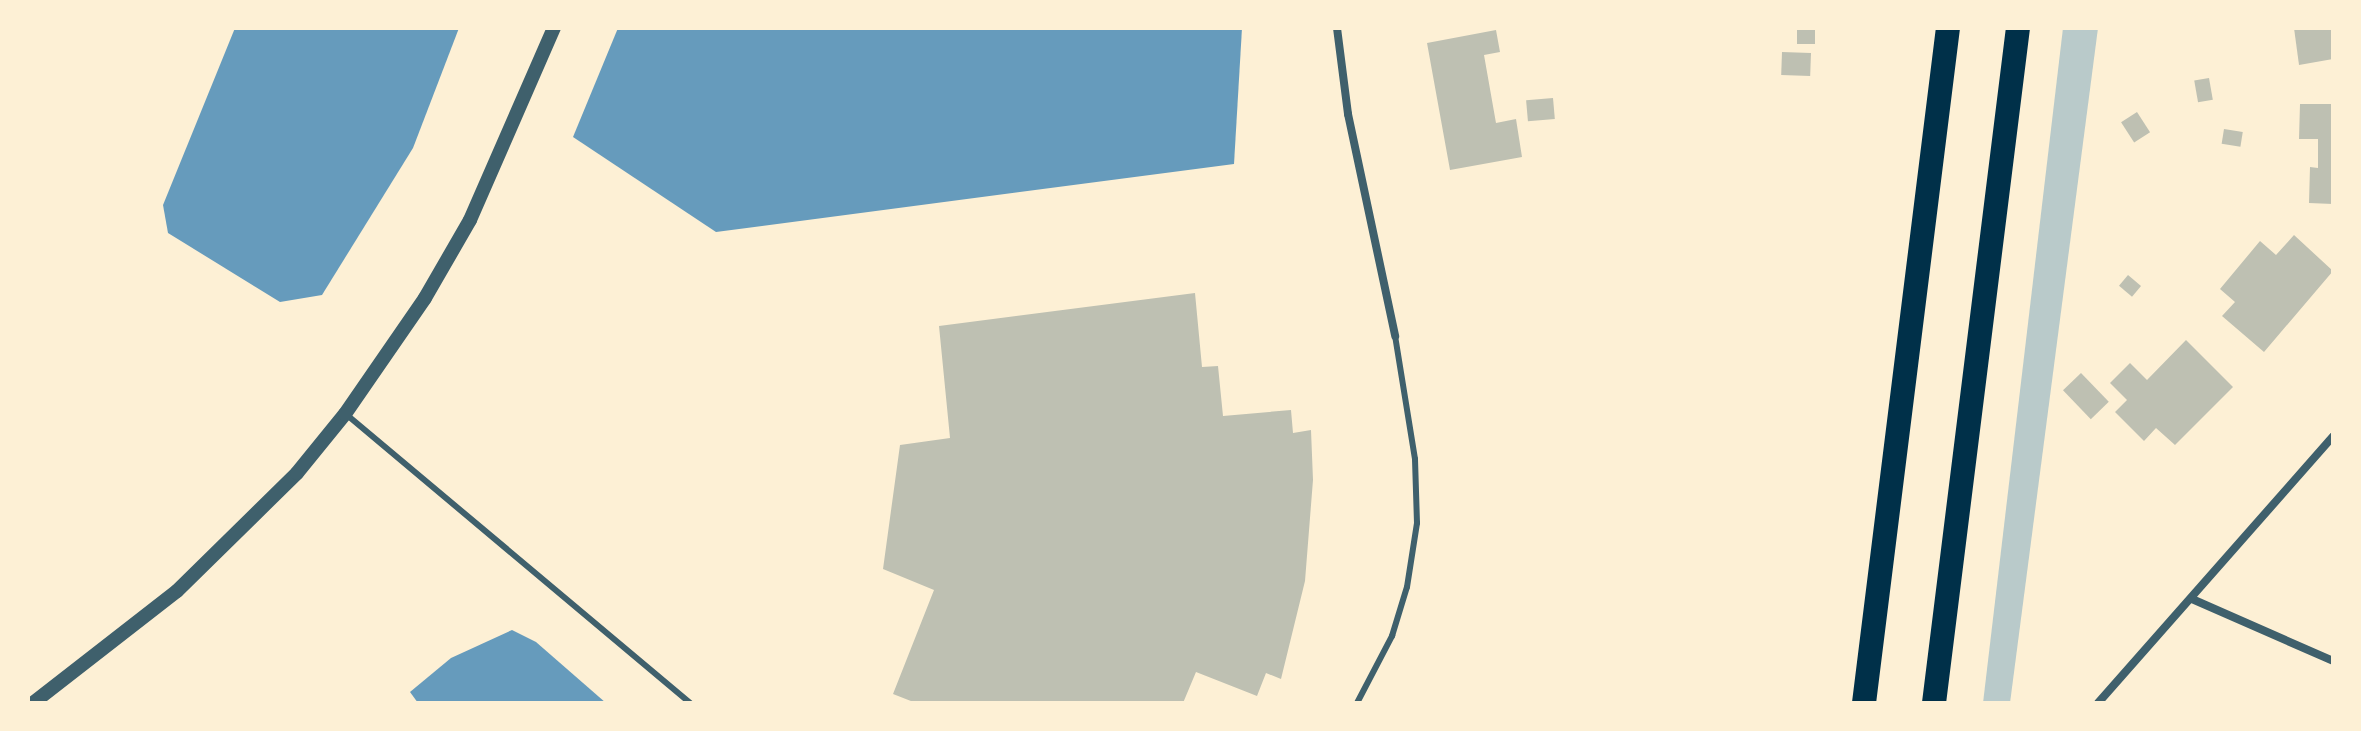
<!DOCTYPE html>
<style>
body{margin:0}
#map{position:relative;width:2361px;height:731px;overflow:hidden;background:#fdf0d5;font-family:"Libre Baskerville",serif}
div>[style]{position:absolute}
.green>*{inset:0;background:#b9caca}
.water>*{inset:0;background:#669bbc}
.building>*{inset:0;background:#bec0b2;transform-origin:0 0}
.service>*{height:6px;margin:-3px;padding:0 3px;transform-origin:3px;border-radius:3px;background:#3f606c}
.minor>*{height:8px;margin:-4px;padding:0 4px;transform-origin:4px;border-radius:4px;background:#3f606c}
.tertiary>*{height:14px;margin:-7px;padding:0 7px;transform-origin:7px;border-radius:7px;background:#3f606c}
.motorway>*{height:24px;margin:-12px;padding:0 12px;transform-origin:12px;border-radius:12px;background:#003049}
span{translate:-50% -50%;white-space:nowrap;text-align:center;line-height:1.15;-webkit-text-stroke:8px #fdf0d5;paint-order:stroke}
.frame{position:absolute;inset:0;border:30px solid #fdf0d5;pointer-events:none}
</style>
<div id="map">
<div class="green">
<i style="clip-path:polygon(2063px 28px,2098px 28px,2010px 703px,1983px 703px)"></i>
</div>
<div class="water">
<i style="clip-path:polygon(235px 28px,459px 28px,413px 148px,322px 295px,280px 302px,168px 233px,163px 205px)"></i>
<i style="clip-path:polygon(618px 28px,1242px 28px,1234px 164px,716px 232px,573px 137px)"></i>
<i style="clip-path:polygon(512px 630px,536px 642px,606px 703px,418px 703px,410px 692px,451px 658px)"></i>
</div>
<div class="building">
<i style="left:1797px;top:28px;width:18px;height:16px"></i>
<i style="clip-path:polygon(2294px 28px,2333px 28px,2333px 59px,2299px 65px)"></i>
<i style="clip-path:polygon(1496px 30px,1500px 52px,1484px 55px,1496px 123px,1516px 119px,1522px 157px,1450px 170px,1427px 43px)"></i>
<i style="left:1782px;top:52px;width:29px;height:23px;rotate:2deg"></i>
<i style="left:2209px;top:78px;width:22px;height:15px;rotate:80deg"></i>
<i style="left:1553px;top:98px;width:21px;height:27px;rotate:85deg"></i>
<i style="clip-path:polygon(2300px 104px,2333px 104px,2333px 204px,2309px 203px,2310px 167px,2318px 168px,2318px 139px,2299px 139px)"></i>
<i style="left:2137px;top:112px;width:24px;height:19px;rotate:57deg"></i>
<i style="left:2224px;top:129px;width:19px;height:15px;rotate:9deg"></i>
<i style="clip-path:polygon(2294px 235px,2333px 271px,2264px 352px,2222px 316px,2235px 302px,2220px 289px,2260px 241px,2276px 255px)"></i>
<i style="left:2128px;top:275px;width:17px;height:14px;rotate:40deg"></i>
<i style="clip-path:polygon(1195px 293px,1202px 367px,1218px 366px,1223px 416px,1291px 410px,1293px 433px,1311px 430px,1313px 480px,1305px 581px,1281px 679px,1266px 673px,1257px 696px,1196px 672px,1183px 703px,916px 703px,893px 694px,934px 590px,883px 569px,900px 445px,950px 438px,939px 326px)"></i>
<i style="clip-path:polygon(2186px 340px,2233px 387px,2175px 445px,2156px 428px,2144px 441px,2115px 412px,2127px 400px,2110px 383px,2130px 363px,2147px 380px)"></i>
<i style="left:2081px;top:373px;width:40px;height:25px;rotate:46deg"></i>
</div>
<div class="service">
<i style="left:347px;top:415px;width:448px;rotate:40deg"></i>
<i style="left:1357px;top:703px;width:76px;rotate:-62.4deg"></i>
<i style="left:1392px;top:636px;width:51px;rotate:-73deg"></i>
<i style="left:1407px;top:587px;width:65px;rotate:-81.1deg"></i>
<i style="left:1417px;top:523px;width:64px;rotate:-91.8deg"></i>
<i style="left:1415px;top:459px;width:125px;rotate:-99.2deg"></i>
</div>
<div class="minor">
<i style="left:1337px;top:28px;width:87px;rotate:82.7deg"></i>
<i style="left:1348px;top:114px;width:227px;rotate:78deg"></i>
<i style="left:2192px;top:599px;width:154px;rotate:23.7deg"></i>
<i style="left:2098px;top:703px;width:356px;rotate:-48.6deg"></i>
</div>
<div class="tertiary">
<i style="left:33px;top:703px;width:182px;rotate:-37.9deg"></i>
<i style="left:177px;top:591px;width:168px;rotate:-44.5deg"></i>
<i style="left:297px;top:473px;width:76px;rotate:-50.9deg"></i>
<i style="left:345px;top:414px;width:141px;rotate:-55.4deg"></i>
<i style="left:425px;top:298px;width:90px;rotate:-60deg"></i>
<i style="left:470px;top:220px;width:210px;rotate:-66.4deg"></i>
</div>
<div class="motorway">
<i style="left:1864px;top:703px;width:680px;rotate:-82.91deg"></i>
<i style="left:1934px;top:703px;width:680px;rotate:-82.91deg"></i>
</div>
<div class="frame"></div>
</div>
